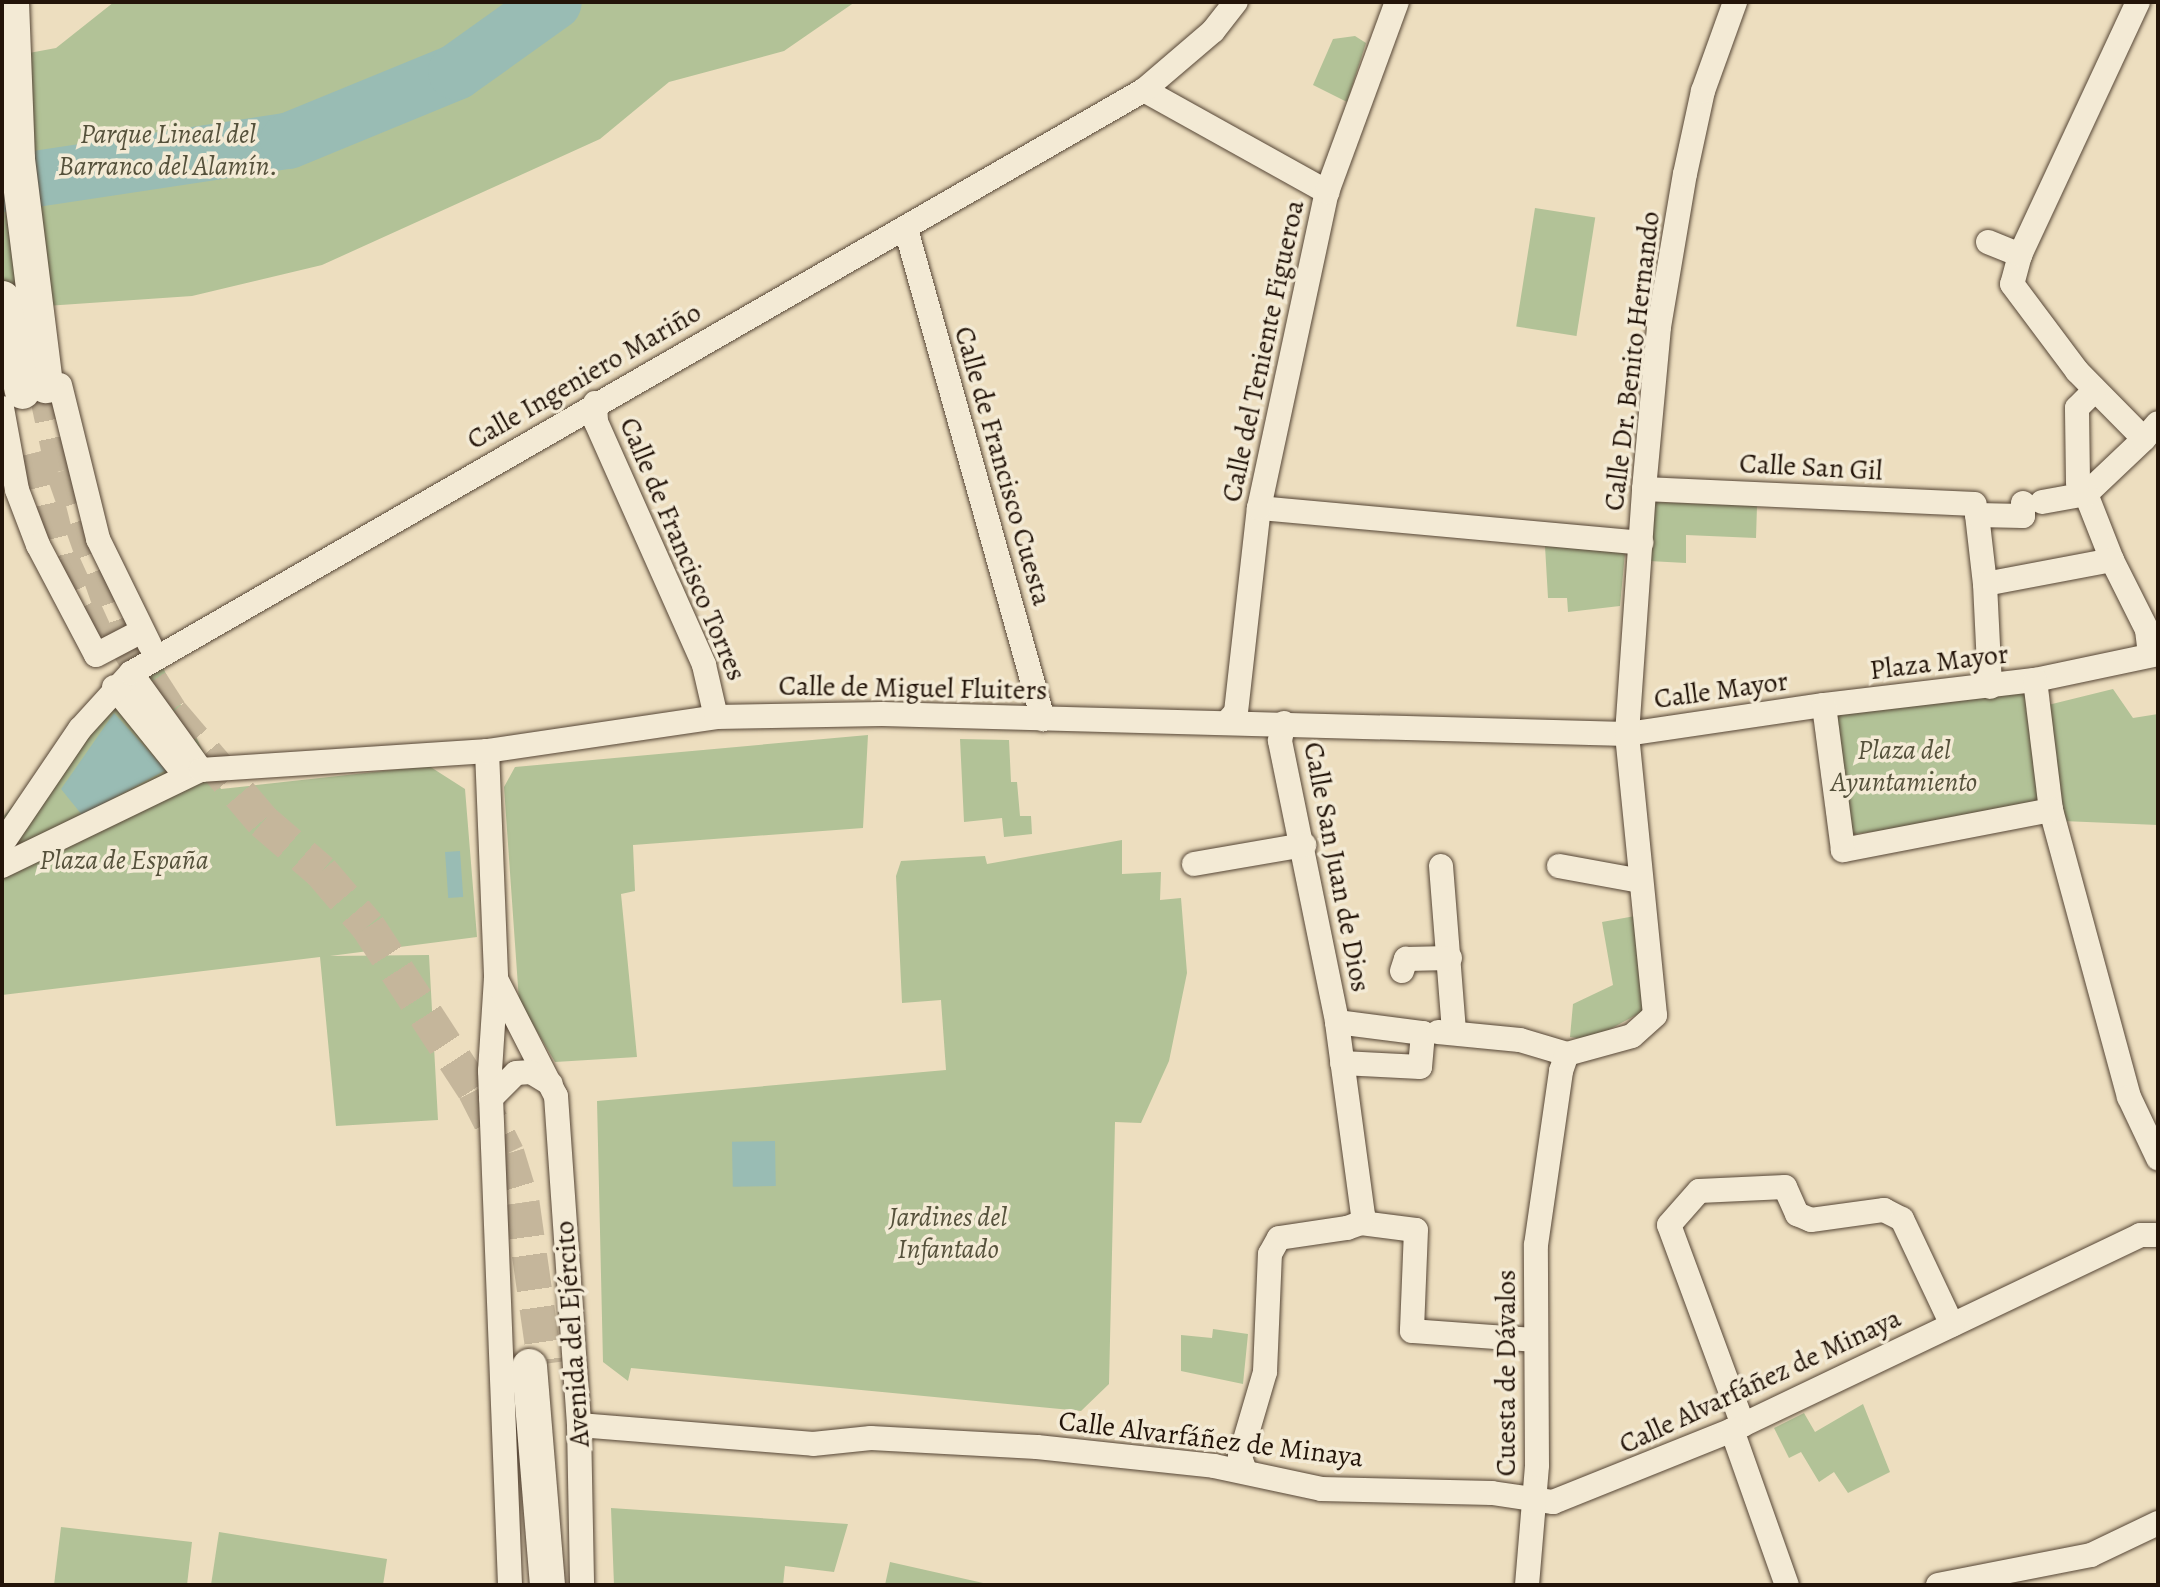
<!DOCTYPE html>
<meta charset="utf-8">
<style>
body{margin:0}
#map{position:relative;width:2160px;height:1587px;overflow:hidden;background:#eddebf;font-family:Alegreya,serif}
div>[style]{position:absolute}
.green>*{inset:0;background:#b2c297;transform-origin:0 0}
.water>*{inset:0;background:#99bcb4;transform-origin:0 0}
.river>*{height:56px;margin:-28px;padding:0 28px;transform-origin:28px;border-radius:28px;background:#99bcb4}
.secondary-tunnel>*{height:35px;margin-top:-17.5px;transform-origin:0;background:repeating-linear-gradient(90deg,#c5b69b 0 35px,transparent 0 53px)}
.roads{filter:drop-shadow(0 0 2px #564636) drop-shadow(0 0 2px #564636)}
.street>*{height:24px;margin:-12px;padding:0 12px;transform-origin:12px;border-radius:12px;background:#f3ead5}
.secondary>*{height:35px;margin:-17.5px;padding:0 17.5px;transform-origin:17.5px;border-radius:17.5px;background:#f3ead5}
span{translate:-50% -50%;white-space:nowrap;text-align:center;line-height:1.15;-webkit-text-stroke:7px #f3ead5;paint-order:stroke}
.park-label{font-size:28px;color:#55513b;font-style:italic}
.street-label{font-size:28px;color:#231409}
.frame{position:absolute;inset:0;border:4px solid #231409;pointer-events:none}
</style>
<div id="map">
<div class="green">
<i style="clip-path:polygon(114px 2px,855px 2px,784px 51px,669px 82px,600px 139px,322px 265px,192px 296px,2px 309px,2px 58px,56px 48px)"></i>
<i style="clip-path:polygon(1355px 36px,1366px 43px,1347px 102px,1313px 85px,1333px 39px)"></i>
<i style="left:1535px;top:208px;width:61px;height:120px;rotate:9deg"></i>
<i style="clip-path:polygon(1654px 502px,1757px 506px,1756px 538px,1686px 535px,1686px 563px,1649px 561px)"></i>
<i style="clip-path:polygon(1545px 546px,1625px 553px,1620px 606px,1568px 612px,1567px 598px,1548px 598px)"></i>
<i style="clip-path:polygon(158px 657px,221px 789px,429px 766px,465px 789px,477px 937px,330px 956px,429px 955px,438px 1120px,336px 1126px,320px 957px,2px 995px,2px 818px,80px 729px)"></i>
<i style="left:2035px;top:680px;width:131px;height:212px;rotate:83deg"></i>
<i style="clip-path:polygon(2113px 689px,2133px 718px,2158px 714px,2158px 825px,2063px 821px,2048px 705px)"></i>
<i style="clip-path:polygon(868px 735px,863px 828px,633px 845px,635px 891px,621px 894px,637px 1057px,555px 1062px,519px 1001px,504px 787px,515px 767px)"></i>
<i style="clip-path:polygon(960px 739px,1009px 740px,1011px 782px,1017px 782px,1020px 816px,1031px 816px,1032px 834px,1004px 837px,1002px 818px,964px 822px)"></i>
<i style="clip-path:polygon(1122px 840px,1122px 874px,1161px 872px,1160px 900px,1181px 898px,1187px 973px,1169px 1061px,1141px 1123px,1115px 1122px,1109px 1384px,1081px 1411px,631px 1368px,628px 1381px,603px 1362px,597px 1101px,946px 1070px,941px 1000px,902px 1003px,896px 876px,901px 861px,985px 856px,987px 864px)"></i>
<i style="clip-path:polygon(1635px 916px,1649px 1008px,1590px 1040px,1570px 1037px,1573px 1004px,1613px 985px,1602px 922px)"></i>
<i style="clip-path:polygon(1213px 1329px,1248px 1334px,1243px 1384px,1181px 1371px,1181px 1335px,1212px 1338px)"></i>
<i style="clip-path:polygon(1863px 1404px,1890px 1472px,1848px 1493px,1834px 1472px,1819px 1482px,1801px 1452px,1789px 1458px,1774px 1428px,1804px 1413px,1815px 1432px)"></i>
<i style="clip-path:polygon(611px 1508px,848px 1524px,834px 1572px,785px 1566px,783px 1585px,614px 1585px)"></i>
<i style="clip-path:polygon(61px 1527px,192px 1542px,187px 1585px,54px 1585px)"></i>
<i style="clip-path:polygon(219px 1532px,387px 1559px,383px 1585px,211px 1585px)"></i>
<i style="clip-path:polygon(890px 1562px,992px 1585px,885px 1585px)"></i>
</div>
<div class="water">
<i style="clip-path:polygon(114px 713px,166px 770px,82px 815px,61px 789px)"></i>
<i style="left:460px;top:851px;width:46px;height:15px;rotate:86deg"></i>
<i style="left:775px;top:1141px;width:45px;height:43px;rotate:89deg"></i>
</div>
<div class="river">
<i style="left:2px;top:184px;width:289px;rotate:-8.6deg"></i>
<i style="left:288px;top:141px;width:182px;rotate:-22.3deg"></i>
<i style="left:456px;top:72px;width:120px;rotate:-35.5deg"></i>
</div>
<div class="secondary-tunnel">
<i style="left:45px;top:385px;width:87px;rotate:78deg"></i>
<i style="left:63px;top:470px;width:177px;rotate:70.5deg"></i>
<i style="left:122px;top:637px;width:90px;rotate:57.2deg"></i>
<i style="left:171px;top:713px;width:142px;rotate:49.6deg"></i>
<i style="left:263px;top:821px;width:77px;rotate:40.8deg"></i>
<i style="left:321px;top:871px;width:72px;rotate:49.5deg"></i>
<i style="left:368px;top:926px;width:196px;rotate:56.9deg"></i>
<i style="left:475px;top:1090px;width:71px;rotate:63.1deg"></i>
<i style="left:507px;top:1153px;width:51px;rotate:73deg"></i>
<i style="left:522px;top:1202px;width:163px;rotate:81.9deg"></i>
<i style="left:35px;top:452px;width:109px;rotate:76.2deg"></i>
<i style="left:61px;top:558px;width:87px;rotate:65.5deg"></i>
</div>
<div class="roads">
<div class="street">
<i style="left:1144px;top:90px;width:210px;rotate:29.1deg"></i>
<i style="left:906px;top:229px;width:509px;rotate:74.38deg"></i>
<i style="left:1988px;top:242px;width:35px;rotate:22deg"></i>
<i style="left:2020px;top:255px;width:30px;rotate:105deg"></i>
<i style="left:2012px;top:284px;width:109px;rotate:53.2deg"></i>
<i style="left:2077px;top:371px;width:95px;rotate:45.4deg"></i>
<i style="left:2144px;top:439px;width:80px;rotate:136.5deg"></i>
<i style="left:2086px;top:494px;width:71px;rotate:68.5deg"></i>
<i style="left:2112px;top:560px;width:129px;rotate:169.3deg"></i>
<i style="left:1985px;top:584px;width:69px;rotate:-96.6deg"></i>
<i style="left:1977px;top:515px;width:46px;rotate:1.2deg"></i>
<i style="left:2023px;top:516px;width:13px;rotate:-90deg"></i>
<i style="left:2020px;top:255px;width:279px;rotate:-65deg"></i>
<i style="left:60px;top:385px;width:159px;rotate:76.1deg"></i>
<i style="left:98px;top:539px;width:118px;rotate:63.9deg"></i>
<i style="left:595px;top:403px;width:19px;rotate:87deg"></i>
<i style="left:596px;top:422px;width:266px;rotate:66deg"></i>
<i style="left:704px;top:665px;width:53px;rotate:77deg"></i>
<i style="left:2px;top:408px;width:83px;rotate:79.6deg"></i>
<i style="left:17px;top:490px;width:59px;rotate:69.1deg"></i>
<i style="left:38px;top:545px;width:124px;rotate:62.2deg"></i>
<i style="left:96px;top:655px;width:50px;rotate:-27.6deg"></i>
<i style="left:2144px;top:439px;width:21px;rotate:-49deg"></i>
<i style="left:1644px;top:489px;width:331px;rotate:2.6deg"></i>
<i style="left:2042px;top:502px;width:45px;rotate:-10.3deg"></i>
<i style="left:2086px;top:494px;width:14px;rotate:-124deg"></i>
<i style="left:2078px;top:482px;width:74px;rotate:-90.8deg"></i>
<i style="left:2077px;top:408px;width:25px;rotate:-45deg"></i>
<i style="left:1259px;top:508px;width:384px;rotate:5.2deg"></i>
<i style="left:2112px;top:560px;width:78px;rotate:63.4deg"></i>
<i style="left:2147px;top:630px;width:25px;rotate:83deg"></i>
<i style="left:1985px;top:584px;width:103px;rotate:87.2deg"></i>
<i style="left:131px;top:673px;width:120px;rotate:54.2deg"></i>
<i style="left:2035px;top:680px;width:126px;rotate:-11.9deg"></i>
<i style="left:114px;top:687px;width:114px;rotate:51deg"></i>
<i style="left:1228px;top:721px;width:12px;rotate:-48deg"></i>
<i style="left:1236px;top:712px;width:205px;rotate:-83.6deg"></i>
<i style="left:1259px;top:508px;width:323px;rotate:-77.9deg"></i>
<i style="left:1327px;top:192px;width:202px;rotate:-69.8deg"></i>
<i style="left:1284px;top:723px;width:18px;rotate:103deg"></i>
<i style="left:1280px;top:741px;width:287px;rotate:78.5deg"></i>
<i style="left:1337px;top:1022px;width:87px;rotate:7.3deg"></i>
<i style="left:1423px;top:1033px;width:34px;rotate:95deg"></i>
<i style="left:1420px;top:1067px;width:78px;rotate:-177.1deg"></i>
<i style="left:487px;top:751px;width:227px;rotate:87.7deg"></i>
<i style="left:496px;top:978px;width:93px;rotate:93.7deg"></i>
<i style="left:490px;top:1071px;width:514px;rotate:87.77deg"></i>
<i style="left:2051px;top:810px;width:297px;rotate:74.8deg"></i>
<i style="left:2129px;top:1097px;width:68px;rotate:64.6deg"></i>
<i style="left:2px;top:844px;width:139px;rotate:-55.9deg"></i>
<i style="left:80px;top:729px;width:76px;rotate:-47.7deg"></i>
<i style="left:131px;top:673px;width:1169px;rotate:-29.92deg"></i>
<i style="left:1144px;top:90px;width:91px;rotate:-40.5deg"></i>
<i style="left:1213px;top:31px;width:37px;rotate:-52deg"></i>
<i style="left:1194px;top:864px;width:112px;rotate:-9.8deg"></i>
<i style="left:2px;top:866px;width:221px;rotate:-25.8deg"></i>
<i style="left:201px;top:770px;width:287px;rotate:-3.8deg"></i>
<i style="left:487px;top:751px;width:232px;rotate:-8.4deg"></i>
<i style="left:716px;top:717px;width:166px;rotate:-1deg"></i>
<i style="left:882px;top:714px;width:745px;rotate:1.54deg"></i>
<i style="left:1627px;top:734px;width:199px;rotate:-8.4deg"></i>
<i style="left:1824px;top:705px;width:212px;rotate:-6.8deg"></i>
<i style="left:2035px;top:680px;width:131px;rotate:83deg"></i>
<i style="left:2051px;top:810px;width:212px;rotate:169.1deg"></i>
<i style="left:1843px;top:850px;width:146px;rotate:-97.5deg"></i>
<i style="left:1441px;top:866px;width:166px;rotate:85.5deg"></i>
<i style="left:1559px;top:866px;width:83px;rotate:10.4deg"></i>
<i style="left:1402px;top:971px;width:13px;rotate:-72deg"></i>
<i style="left:1406px;top:959px;width:44px;rotate:-1.3deg"></i>
<i style="left:496px;top:979px;width:131px;rotate:62.9deg"></i>
<i style="left:556px;top:1096px;width:330px;rotate:86deg"></i>
<i style="left:579px;top:1425px;width:160px;rotate:88.9deg"></i>
<i style="left:1438px;top:1032px;width:82px;rotate:5.6deg"></i>
<i style="left:1520px;top:1040px;width:49px;rotate:16.6deg"></i>
<i style="left:491px;top:1098px;width:35px;rotate:-45deg"></i>
<i style="left:516px;top:1073px;width:15px;rotate:-4deg"></i>
<i style="left:531px;top:1072px;width:23px;rotate:31deg"></i>
<i style="left:1361px;top:1223px;width:55px;rotate:7.3deg"></i>
<i style="left:1416px;top:1230px;width:101px;rotate:92.3deg"></i>
<i style="left:1412px;top:1331px;width:123px;rotate:4.2deg"></i>
<i style="left:579px;top:1425px;width:235px;rotate:4.6deg"></i>
<i style="left:813px;top:1444px;width:58px;rotate:-5.9deg"></i>
<i style="left:871px;top:1438px;width:166px;rotate:3.1deg"></i>
<i style="left:1037px;top:1447px;width:178px;rotate:6.1deg"></i>
<i style="left:1214px;top:1466px;width:109px;rotate:12.1deg"></i>
<i style="left:1321px;top:1489px;width:171px;rotate:1.3deg"></i>
<i style="left:1492px;top:1493px;width:62px;rotate:8.4deg"></i>
<i style="left:1553px;top:1502px;width:193px;rotate:-21.9deg"></i>
<i style="left:1732px;top:1430px;width:452px;rotate:-25.5deg"></i>
<i style="left:2140px;top:1235px;width:15px"></i>
<i style="left:1743px;top:1425px;width:213px;rotate:-110.3deg"></i>
<i style="left:1669px;top:1225px;width:45px;rotate:-48.6deg"></i>
<i style="left:1699px;top:1191px;width:86px;rotate:-2.7deg"></i>
<i style="left:1785px;top:1187px;width:30px;rotate:66deg"></i>
<i style="left:1797px;top:1214px;width:15px;rotate:23deg"></i>
<i style="left:1811px;top:1220px;width:74px;rotate:-7.8deg"></i>
<i style="left:1884px;top:1210px;width:20px;rotate:27deg"></i>
<i style="left:1902px;top:1219px;width:117px;rotate:64.7deg"></i>
<i style="left:1732px;top:1430px;width:164px;rotate:70.5deg"></i>
<i style="left:1245px;top:1471px;width:15px;rotate:-110deg"></i>
<i style="left:1240px;top:1457px;width:89px;rotate:-73.6deg"></i>
<i style="left:1265px;top:1372px;width:118px;rotate:-87.6deg"></i>
<i style="left:1270px;top:1254px;width:18px;rotate:-61deg"></i>
<i style="left:1279px;top:1238px;width:69px;rotate:-8.4deg"></i>
<i style="left:1347px;top:1228px;width:15px;rotate:-20deg"></i>
<i style="left:1361px;top:1223px;width:8px;rotate:-76deg"></i>
<i style="left:1363px;top:1215px;width:195px;rotate:-97.7deg"></i>
<i style="left:1527px;top:1585px;width:120px;rotate:-85.2deg"></i>
<i style="left:1537px;top:1465px;width:220px;rotate:-90.3deg"></i>
<i style="left:1536px;top:1245px;width:176px;rotate:-81.8deg"></i>
<i style="left:1561px;top:1071px;width:18px;rotate:-71deg"></i>
<i style="left:1567px;top:1054px;width:67px;rotate:-15.5deg"></i>
<i style="left:1632px;top:1036px;width:31px;rotate:-42deg"></i>
<i style="left:1655px;top:1015px;width:282px;rotate:-95.7deg"></i>
<i style="left:1627px;top:734px;width:246px;rotate:-86deg"></i>
<i style="left:1644px;top:489px;width:163px;rotate:-84.7deg"></i>
<i style="left:1659px;top:327px;width:155px;rotate:-80.4deg"></i>
<i style="left:1685px;top:174px;width:85px;rotate:-77.8deg"></i>
<i style="left:1703px;top:91px;width:95px;rotate:-70.2deg"></i>
<i style="left:1938px;top:1585px;width:156px;rotate:-11.1deg"></i>
<i style="left:2091px;top:1555px;width:74px;rotate:-25.5deg"></i>
</div>
<div class="secondary">
<i style="left:11px;top:2px;width:157px;rotate:87.8deg"></i>
<i style="left:17px;top:159px;width:228px;rotate:82.9deg"></i>
<i style="left:2px;top:298px;width:95px;rotate:77.9deg"></i>
<i style="left:529px;top:1366px;width:220px;rotate:85.3deg"></i>
</div>
</div>
<div class="park-label">
<span style="left:168px;top:150px">Parque Lineal del<br>Barranco del Alamín.</span>
<span style="left:1904px;top:766px">Plaza del<br>Ayuntamiento</span>
<span style="left:124px;top:860px">Plaza de España</span>
<span style="left:948px;top:1233px">Jardines del<br>Infantado</span>
</div>
<div class="street-label">
<span style="left:1263px;top:351px;rotate:-78deg">Calle del Teniente Figueroa</span>
<span style="left:1632px;top:361px;rotate:-83deg">Calle Dr. Benito Hernando</span>
<span style="left:584px;top:376px;rotate:-30deg">Calle Ingeniero Mariño</span>
<span style="left:1003px;top:466px;rotate:74deg">Calle de Francisco Cuesta</span>
<span style="left:1811px;top:467px;rotate:3deg">Calle San Gil</span>
<span style="left:683px;top:549px;rotate:67deg">Calle de Francisco Torres</span>
<span style="left:1939px;top:662px;rotate:-7deg">Plaza Mayor</span>
<span style="left:913px;top:688px;rotate:1deg">Calle de Miguel Fluiters</span>
<span style="left:1721px;top:690px;rotate:-8deg">Calle Mayor</span>
<span style="left:1337px;top:867px;rotate:79deg">Calle San Juan de Dios</span>
<span style="left:572px;top:1334px;rotate:-94deg">Avenida del Ejército</span>
<span style="left:1506px;top:1373px;rotate:-90deg">Cuesta de Dávalos</span>
<span style="left:1760px;top:1381px;rotate:-25deg">Calle Alvarfáñez de Minaya</span>
<span style="left:1211px;top:1439px;rotate:7deg">Calle Alvarfáñez de Minaya</span>
</div>
<div class="frame"></div>
</div>
